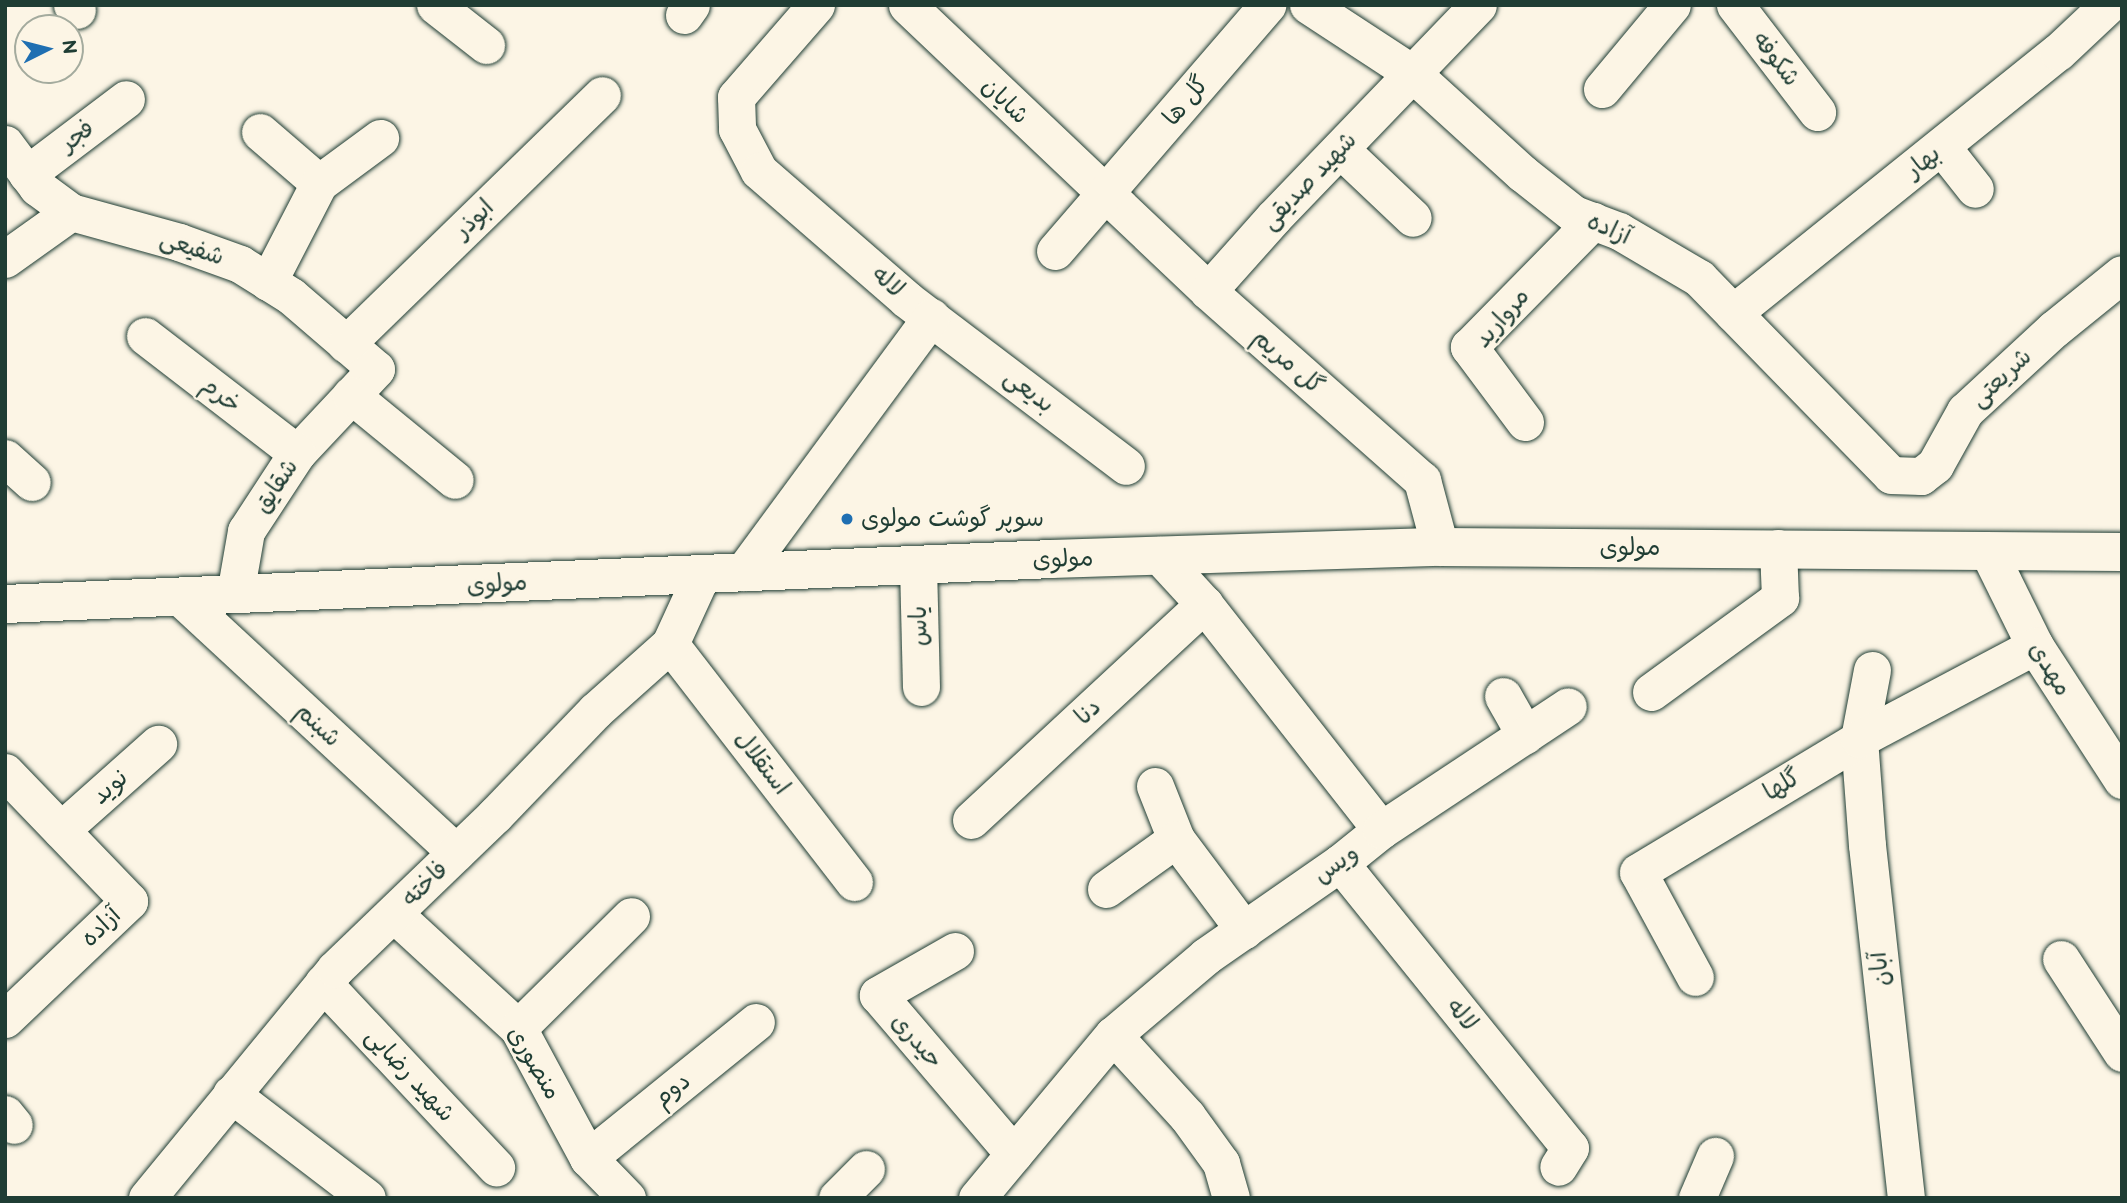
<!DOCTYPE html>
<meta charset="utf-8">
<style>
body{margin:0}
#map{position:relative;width:2127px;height:1203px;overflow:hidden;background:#fcf5e5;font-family:"Balsamiq Sans","Playpen Sans Arabic",sans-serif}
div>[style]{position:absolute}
.roads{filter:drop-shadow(0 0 2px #1f3d34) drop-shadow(0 0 2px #1f3d34)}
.minor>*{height:37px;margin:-18.5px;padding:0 18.5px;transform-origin:18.5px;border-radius:18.5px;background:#fcf5e5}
.major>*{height:38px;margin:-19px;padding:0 19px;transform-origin:19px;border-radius:19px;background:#fcf5e5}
.dots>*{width:19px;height:19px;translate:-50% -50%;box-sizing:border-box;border:4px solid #fcf5e5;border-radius:50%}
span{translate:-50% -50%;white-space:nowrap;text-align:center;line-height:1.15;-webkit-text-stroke:5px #fcf5e5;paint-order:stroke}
.street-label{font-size:24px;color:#1f3d34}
.poi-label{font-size:24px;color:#1f3d34}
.left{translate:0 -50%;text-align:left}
.frame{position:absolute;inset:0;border:7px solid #1f3d34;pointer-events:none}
.north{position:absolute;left:14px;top:14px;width:70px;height:70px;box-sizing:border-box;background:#fcf5e5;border:2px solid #a4ab9e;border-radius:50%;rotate:84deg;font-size:19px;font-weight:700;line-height:28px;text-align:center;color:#1f3d34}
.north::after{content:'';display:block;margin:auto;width:24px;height:32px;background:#1f6fb2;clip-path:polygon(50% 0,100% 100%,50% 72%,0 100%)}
</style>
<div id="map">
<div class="roads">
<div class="minor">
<i style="left:72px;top:5px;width:7px;rotate:45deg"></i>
<i style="left:435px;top:5px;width:65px;rotate:38.1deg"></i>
<i style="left:816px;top:5px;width:122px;rotate:131deg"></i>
<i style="left:736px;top:97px;width:32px;rotate:88deg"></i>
<i style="left:737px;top:129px;width:47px;rotate:62.4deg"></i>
<i style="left:759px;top:171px;width:195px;rotate:41deg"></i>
<i style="left:906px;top:299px;width:276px;rotate:37.2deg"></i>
<i style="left:907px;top:5px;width:415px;rotate:43.5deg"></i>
<i style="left:1208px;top:291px;width:286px;rotate:41.5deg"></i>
<i style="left:1422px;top:480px;width:69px;rotate:75deg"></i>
<i style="left:1308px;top:5px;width:124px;rotate:33.2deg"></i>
<i style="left:1412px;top:73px;width:149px;rotate:42.3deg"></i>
<i style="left:1522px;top:173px;width:66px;rotate:38.3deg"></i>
<i style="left:1574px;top:214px;width:48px;rotate:20.7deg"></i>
<i style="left:1619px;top:231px;width:93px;rotate:30.4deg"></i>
<i style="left:1699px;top:278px;width:275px;rotate:45.7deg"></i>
<i style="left:1891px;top:475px;width:30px;rotate:2deg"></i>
<i style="left:1921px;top:476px;width:18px;rotate:-38deg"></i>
<i style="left:1935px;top:465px;width:62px;rotate:-60.9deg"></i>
<i style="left:1965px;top:411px;width:121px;rotate:-42.7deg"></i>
<i style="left:2054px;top:329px;width:87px;rotate:-39deg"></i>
<i style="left:1735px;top:5px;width:135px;rotate:52.5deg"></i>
<i style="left:684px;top:15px;width:12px;rotate:-55deg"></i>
<i style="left:1602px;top:89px;width:109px;rotate:-50.2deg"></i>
<i style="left:260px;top:132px;width:78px;rotate:40.8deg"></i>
<i style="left:5px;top:144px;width:54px;rotate:53.3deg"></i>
<i style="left:37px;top:187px;width:42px;rotate:36.3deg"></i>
<i style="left:71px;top:212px;width:112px;rotate:15.5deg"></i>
<i style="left:179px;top:242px;width:65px;rotate:19.8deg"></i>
<i style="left:240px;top:264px;width:60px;rotate:32.1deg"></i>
<i style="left:291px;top:296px;width:112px;rotate:40.7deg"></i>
<i style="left:376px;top:369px;width:115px;rotate:133.2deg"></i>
<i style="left:297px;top:453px;width:93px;rotate:123.2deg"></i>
<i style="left:246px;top:531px;width:64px;rotate:99.9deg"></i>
<i style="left:1942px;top:147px;width:53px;rotate:51.8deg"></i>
<i style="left:1340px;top:149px;width:100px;rotate:43.4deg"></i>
<i style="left:27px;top:174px;width:124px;rotate:-37.1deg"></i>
<i style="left:1055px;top:251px;width:325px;rotate:-49.2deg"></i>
<i style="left:5px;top:259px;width:81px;rotate:-35.5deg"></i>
<i style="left:268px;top:282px;width:111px;rotate:-62.7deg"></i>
<i style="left:319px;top:183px;width:76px;rotate:-36.4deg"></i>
<i style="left:1208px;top:291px;width:99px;rotate:-48.3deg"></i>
<i style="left:1274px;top:217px;width:294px;rotate:-46.1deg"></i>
<i style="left:1733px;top:313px;width:417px;rotate:-38.8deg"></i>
<i style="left:2058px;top:52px;width:69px;rotate:-43.2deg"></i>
<i style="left:145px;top:336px;width:192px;rotate:37.6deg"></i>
<i style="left:346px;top:344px;width:357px;rotate:-44.2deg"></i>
<i style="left:351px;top:395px;width:134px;rotate:39.3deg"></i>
<i style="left:1525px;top:422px;width:94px;rotate:-126.7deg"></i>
<i style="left:1469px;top:347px;width:177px;rotate:-45.5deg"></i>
<i style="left:5px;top:458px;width:36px;rotate:42deg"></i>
<i style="left:1988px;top:551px;width:106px;rotate:63.7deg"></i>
<i style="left:2035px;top:646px;width:160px;rotate:57deg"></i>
<i style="left:1159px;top:555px;width:67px;rotate:47.4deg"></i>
<i style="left:1204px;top:604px;width:287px;rotate:51.9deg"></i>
<i style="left:918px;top:565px;width:122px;rotate:88.6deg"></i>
<i style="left:743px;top:572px;width:317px;rotate:-53.6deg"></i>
<i style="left:180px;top:597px;width:376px;rotate:42.8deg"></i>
<i style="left:670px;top:644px;width:301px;rotate:52.3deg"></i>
<i style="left:1872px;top:670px;width:70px;rotate:100.7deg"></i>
<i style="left:1859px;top:739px;width:106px;rotate:85.7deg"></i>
<i style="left:1867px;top:845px;width:355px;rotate:83.7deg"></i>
<i style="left:1651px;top:692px;width:160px;rotate:-36.1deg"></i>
<i style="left:1780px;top:598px;width:50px;rotate:-92.3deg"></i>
<i style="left:1503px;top:696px;width:45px;rotate:60.6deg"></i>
<i style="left:5px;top:772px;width:179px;rotate:46.1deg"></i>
<i style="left:129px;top:901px;width:171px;rotate:136.4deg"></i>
<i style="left:1155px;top:786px;width:57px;rotate:68.4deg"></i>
<i style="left:971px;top:820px;width:318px;rotate:-42.8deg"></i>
<i style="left:61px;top:830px;width:130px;rotate:-41.6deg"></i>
<i style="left:1340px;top:863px;width:366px;rotate:51.1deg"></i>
<i style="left:1570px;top:1148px;width:22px;rotate:122deg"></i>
<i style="left:1106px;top:889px;width:86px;rotate:-35.5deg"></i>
<i style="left:1176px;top:839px;width:114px;rotate:53.2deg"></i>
<i style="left:394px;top:914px;width:168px;rotate:42.6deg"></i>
<i style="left:518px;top:1028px;width:148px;rotate:61.7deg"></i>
<i style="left:588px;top:1158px;width:56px;rotate:45.7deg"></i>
<i style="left:955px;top:951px;width:89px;rotate:150.3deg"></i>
<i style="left:878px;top:995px;width:209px;rotate:49.5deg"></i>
<i style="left:2061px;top:959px;width:112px;rotate:57deg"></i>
<i style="left:1695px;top:977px;width:119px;rotate:-118.5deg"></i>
<i style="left:1638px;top:872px;width:258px;rotate:-31deg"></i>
<i style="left:1859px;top:739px;width:199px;rotate:-27.9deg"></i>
<i style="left:323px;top:983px;width:253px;rotate:46.8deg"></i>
<i style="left:518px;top:1028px;width:159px;rotate:-44.7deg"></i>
<i style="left:1113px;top:1035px;width:110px;rotate:47.6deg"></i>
<i style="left:1187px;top:1116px;width:58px;rotate:54.1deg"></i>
<i style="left:1221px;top:1163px;width:36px;rotate:74deg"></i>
<i style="left:231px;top:1094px;width:171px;rotate:37.4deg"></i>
<i style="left:5px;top:1114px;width:14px;rotate:51deg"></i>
<i style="left:588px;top:1158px;width:216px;rotate:-39deg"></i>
<i style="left:147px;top:1198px;width:296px;rotate:-50.6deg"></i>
<i style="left:335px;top:969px;width:222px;rotate:-43.9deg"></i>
<i style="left:495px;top:815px;width:144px;rotate:-46.1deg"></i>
<i style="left:595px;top:711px;width:101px;rotate:-41.8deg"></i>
<i style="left:670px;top:644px;width:77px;rotate:-65.4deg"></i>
<i style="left:837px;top:1198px;width:41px;rotate:-45deg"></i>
<i style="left:977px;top:1198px;width:212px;rotate:-50.2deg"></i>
<i style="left:1113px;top:1035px;width:122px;rotate:-40.3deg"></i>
<i style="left:1206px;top:956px;width:163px;rotate:-34.8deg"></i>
<i style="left:1340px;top:863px;width:53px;rotate:-38.8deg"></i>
<i style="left:1381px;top:830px;width:224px;rotate:-33.5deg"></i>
<i style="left:1697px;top:1198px;width:46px;rotate:-66.8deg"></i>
</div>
<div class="major">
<i style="left:5px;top:604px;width:1047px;rotate:-2.46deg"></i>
<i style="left:1051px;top:559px;width:389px;rotate:-1.8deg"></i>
<i style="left:1440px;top:547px;width:682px;rotate:0.42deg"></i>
</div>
</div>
<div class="dots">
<i style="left:847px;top:519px;background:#1f6fb2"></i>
</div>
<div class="street-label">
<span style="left:1776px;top:59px;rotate:53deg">شکوفه</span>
<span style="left:1005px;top:101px;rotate:44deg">شایان</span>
<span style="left:1186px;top:101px;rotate:-50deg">گل ها</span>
<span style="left:77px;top:136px;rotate:-37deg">فجر</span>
<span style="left:1923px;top:162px;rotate:-39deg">بهار</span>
<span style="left:1309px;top:181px;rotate:-46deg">شهید صدیقی</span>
<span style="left:474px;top:219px;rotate:-44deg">ابوذر</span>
<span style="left:1609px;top:229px;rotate:24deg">آزاده</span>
<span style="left:192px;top:248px;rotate:18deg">شفیعی</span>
<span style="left:888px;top:282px;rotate:42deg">لاله</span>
<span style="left:1502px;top:318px;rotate:-49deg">مروارید</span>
<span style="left:1288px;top:362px;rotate:41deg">گل مریم</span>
<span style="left:2001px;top:378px;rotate:-43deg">شریعتی</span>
<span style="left:1029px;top:391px;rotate:37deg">بدیعی</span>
<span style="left:221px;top:395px;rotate:38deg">خرم</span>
<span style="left:276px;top:486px;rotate:-56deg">شقایق</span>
<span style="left:1630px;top:548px">مولوی</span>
<span style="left:1063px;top:559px;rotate:-2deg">مولوی</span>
<span style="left:497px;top:584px;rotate:-3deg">مولوی</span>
<span style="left:919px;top:626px;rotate:-91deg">یاس</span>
<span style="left:2050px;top:669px;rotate:59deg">مهدی</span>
<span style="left:1088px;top:712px;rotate:-43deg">دنا</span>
<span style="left:318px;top:725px;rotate:43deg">شبنم</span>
<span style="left:762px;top:763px;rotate:52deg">استقلال</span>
<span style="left:1782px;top:785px;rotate:-31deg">گلها</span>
<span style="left:110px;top:787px;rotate:-42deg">نوید</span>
<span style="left:1336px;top:864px;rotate:-36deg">ویس</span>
<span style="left:425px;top:884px;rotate:-44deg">فاخته</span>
<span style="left:101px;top:927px;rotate:-44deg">آزاده</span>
<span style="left:1880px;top:969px;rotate:-96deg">آبان</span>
<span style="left:1462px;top:1015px;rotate:51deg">لاله</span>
<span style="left:917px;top:1041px;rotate:49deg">حیدری</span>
<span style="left:534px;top:1063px;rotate:59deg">منصوری</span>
<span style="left:410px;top:1075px;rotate:47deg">شهید رضایی</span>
<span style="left:672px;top:1090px;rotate:-39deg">دوم</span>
</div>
<div class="poi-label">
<span class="left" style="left:861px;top:519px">سوپر گوشت مولوی</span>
</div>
<div class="frame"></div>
<div class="north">N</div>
</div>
